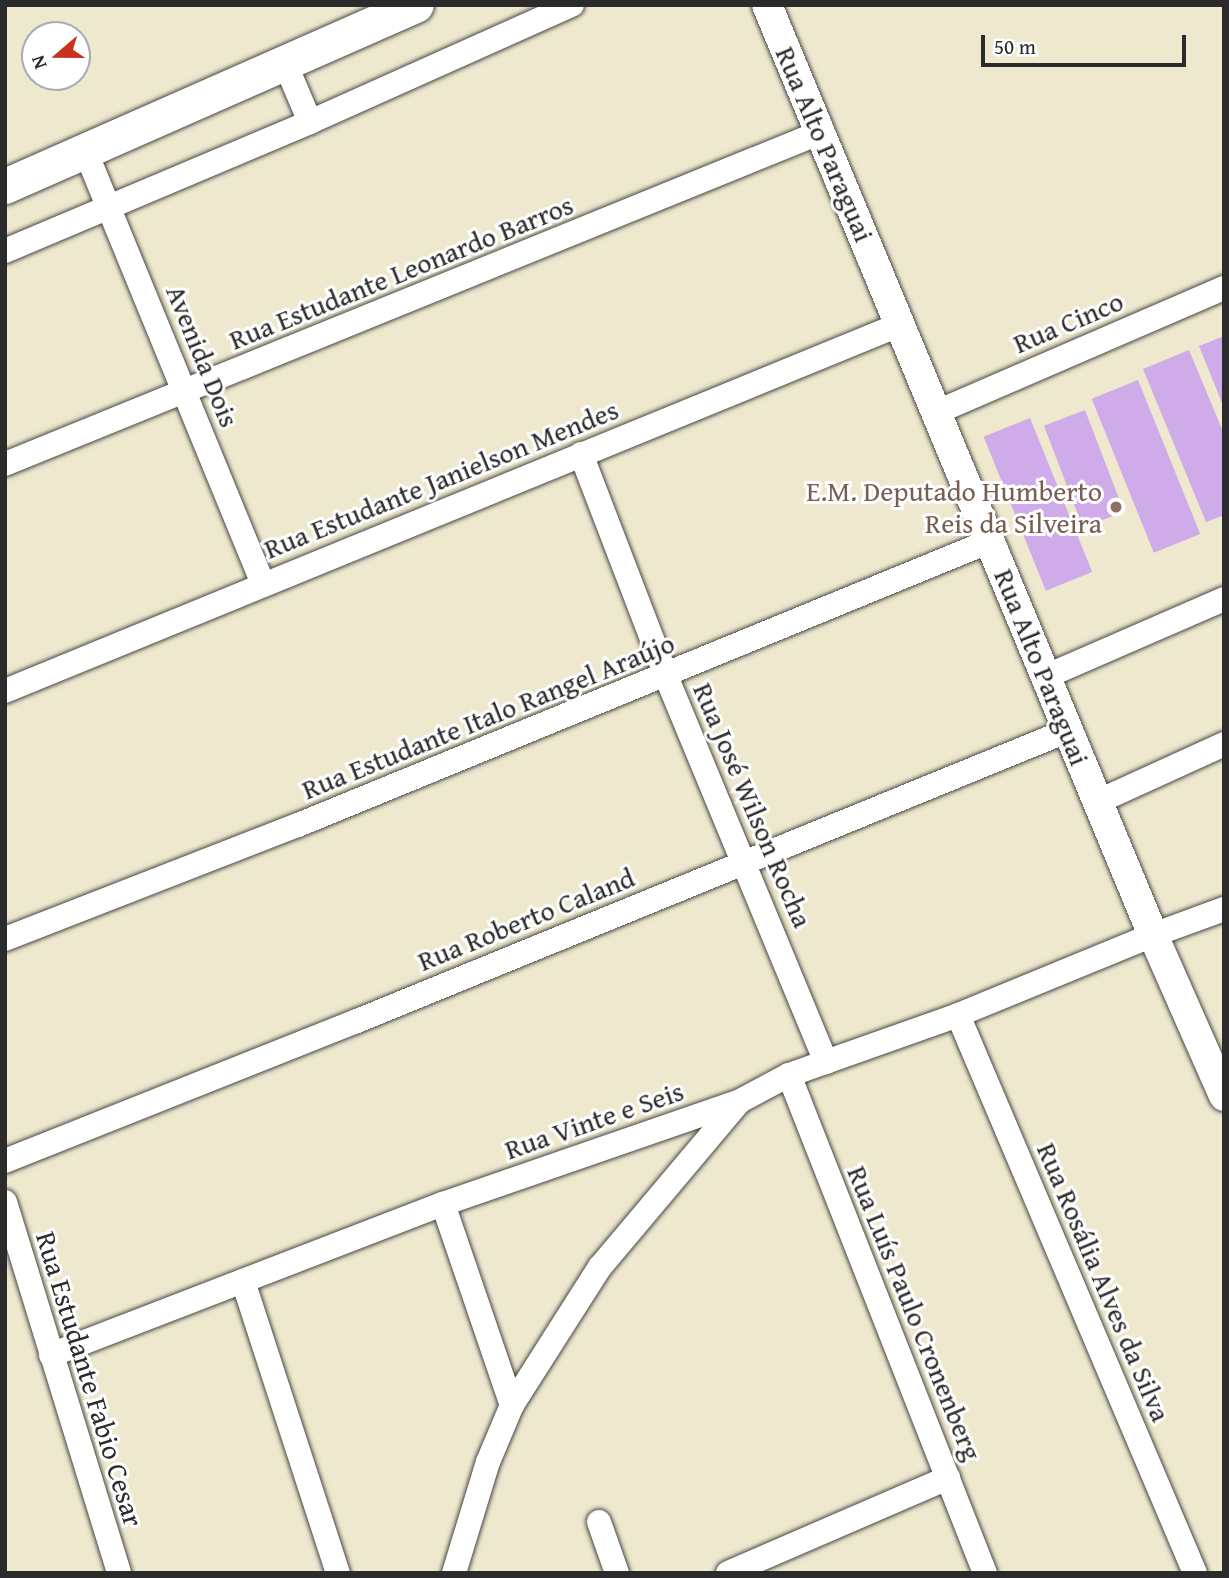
<!DOCTYPE html>
<meta charset="utf-8">
<style>
body{margin:0}
#map{position:relative;width:1229px;height:1578px;overflow:hidden;background:#ede8ce;font-family:"Gentium Book Plus",serif}
div>[style]{position:absolute}
.building>*{inset:0;background:#d0abe9;transform-origin:0 0}
.roads{filter:drop-shadow(0 0 2px #484743) drop-shadow(0 0 2px #484743)}
.minor>*{height:24px;margin:-12px;padding:0 12px;transform-origin:12px;border-radius:12px;background:#fff}
.tertiary>*{height:30px;margin:-15px;padding:0 15px;transform-origin:15px;border-radius:15px;background:#fff}
.secondary>*{height:35px;margin:-17.5px;padding:0 17.5px;transform-origin:17.5px;border-radius:17.5px;background:#fff}
.dots>*{width:19px;height:19px;translate:-50% -50%;box-sizing:border-box;border:4px solid #fff;border-radius:50%}
span{translate:-50% -50%;white-space:nowrap;text-align:center;line-height:1.15;-webkit-text-stroke:6px #fff;paint-order:stroke}
.street-label{font-size:28px;color:#2b2b2b}
.education-label{font-size:28px;color:#785e54}
.right{translate:-100% -50%;text-align:right}
.frame{position:absolute;inset:0;border:7px solid #2b2b2b;pointer-events:none}
.north{position:absolute;left:21px;top:21px;width:70px;height:70px;box-sizing:border-box;background:#fff;border:2px solid #aaa;border-radius:50%;rotate:250deg;font-size:19px;font-weight:700;line-height:28px;text-align:center;color:#2b2b2b}
.north::after{content:'';display:block;margin:auto;width:24px;height:32px;background:#c8321e;clip-path:polygon(50% 0,100% 100%,50% 72%,0 100%)}
.scale{position:absolute;left:981px;top:35px;width:205px;height:32px;box-sizing:border-box;border:4px solid #2b2b2b;border-top:0;padding-left:9px;font-size:21px;line-height:24px;white-space:nowrap;color:#2b2b2b;-webkit-text-stroke:5px #fff;paint-order:stroke}
</style>
<div id="map">
<div class="building">
<i style="clip-path:polygon(1224px 336px,1224px 408px,1199px 346px)"></i>
<i style="clip-path:polygon(1189px 350px,1224px 434px,1224px 515px,1206px 522px,1143px 369px)"></i>
<i style="left:1138px;top:380px;width:166px;height:50px;rotate:68deg"></i>
<i style="left:1085px;top:410px;width:109px;height:44px;rotate:69deg"></i>
<i style="left:1030px;top:418px;width:166px;height:50px;rotate:68deg"></i>
</div>
<div class="roads">
<div class="minor">
<i style="left:285px;top:63px;width:64px;rotate:67deg"></i>
<i style="left:85px;top:150px;width:469px;rotate:67.7deg"></i>
<i style="left:5px;top:251px;width:331px;rotate:-22.9deg"></i>
<i style="left:310px;top:122px;width:287px;rotate:-24.1deg"></i>
<i style="left:937px;top:412px;width:313px;rotate:-23.4deg"></i>
<i style="left:581px;top:454px;width:238px;rotate:69deg"></i>
<i style="left:666px;top:676px;width:418px;rotate:67.5deg"></i>
<i style="left:5px;top:464px;width:879px;rotate:-22.13deg"></i>
<i style="left:1047px;top:676px;width:193px;rotate:-23.5deg"></i>
<i style="left:5px;top:691px;width:968px;rotate:-22.27deg"></i>
<i style="left:1097px;top:802px;width:140px;rotate:-24.5deg"></i>
<i style="left:5px;top:939px;width:314px;rotate:-21.3deg"></i>
<i style="left:298px;top:825px;width:748px;rotate:-22.31deg"></i>
<i style="left:958px;top:1015px;width:606px;rotate:66.99deg"></i>
<i style="left:789px;top:1075px;width:535px;rotate:68.52deg"></i>
<i style="left:5px;top:1161px;width:379px;rotate:-21.7deg"></i>
<i style="left:357px;top:1021px;width:769px;rotate:-22.23deg"></i>
<i style="left:5px;top:1202px;width:388px;rotate:72.9deg"></i>
<i style="left:443px;top:1204px;width:213px;rotate:71.1deg"></i>
<i style="left:243px;top:1281px;width:307px;rotate:72deg"></i>
<i style="left:51px;top:1355px;width:420px;rotate:-21.1deg"></i>
<i style="left:443px;top:1204px;width:314px;rotate:-19.1deg"></i>
<i style="left:740px;top:1101px;width:55px;rotate:-28deg"></i>
<i style="left:789px;top:1075px;width:179px;rotate:-19.5deg"></i>
<i style="left:958px;top:1015px;width:211px;rotate:-22.3deg"></i>
<i style="left:1153px;top:935px;width:76px;rotate:-20.1deg"></i>
<i style="left:599px;top:1522px;width:54px;rotate:70.6deg"></i>
<i style="left:454px;top:1573px;width:116px;rotate:-73deg"></i>
<i style="left:488px;top:1462px;width:62px;rotate:-67.2deg"></i>
<i style="left:512px;top:1405px;width:164px;rotate:-57.5deg"></i>
<i style="left:600px;top:1267px;width:214px;rotate:-49.9deg"></i>
<i style="left:728px;top:1573px;width:240px;rotate:-23.4deg"></i>
</div>
<div class="tertiary">
<i style="left:767px;top:5px;width:1007px;rotate:67.46deg"></i>
<i style="left:1153px;top:935px;width:176px;rotate:66.2deg"></i>
</div>
<div class="secondary">
<i style="left:5px;top:186px;width:449px;rotate:-23.8deg"></i>
</div>
</div>
<div class="dots">
<i style="left:1116px;top:507px;background:#8d6e63"></i>
</div>
<div class="street-label">
<span style="left:825px;top:144px;rotate:67deg">Rua Alto Paraguai</span>
<span style="left:401px;top:272px;rotate:-22deg">Rua Estudante Leonardo Barros</span>
<span style="left:1068px;top:322px;rotate:-23deg">Rua Cinco</span>
<span style="left:203px;top:356px;rotate:68deg">Avenida Dois</span>
<span style="left:441px;top:479px;rotate:-22deg">Rua Estudante Janielson Mendes</span>
<span style="left:1042px;top:667px;rotate:68deg">Rua Alto Paraguai</span>
<span style="left:488px;top:716px;rotate:-22deg">Rua Estudante Italo Rangel Araújo</span>
<span style="left:753px;top:805px;rotate:67deg">Rua José Wilson Rocha</span>
<span style="left:526px;top:919px;rotate:-22deg">Rua Roberto Caland</span>
<span style="left:594px;top:1120px;rotate:-19deg">Rua Vinte e Seis</span>
<span style="left:1104px;top:1282px;rotate:67deg">Rua Rosália Alves da Silva</span>
<span style="left:915px;top:1313px;rotate:68deg">Rua Luís Paulo Cronenberg</span>
<span style="left:90px;top:1379px;rotate:73deg">Rua Estudante Fabio Cesar</span>
</div>
<div class="education-label">
<span class="right" style="left:1102px;top:507px">E.M. Deputado Humberto<br>Reis da Silveira</span>
</div>
<div class="frame"></div>
<div class="north">N</div>
<div class="scale">50 m</div>
</div>
